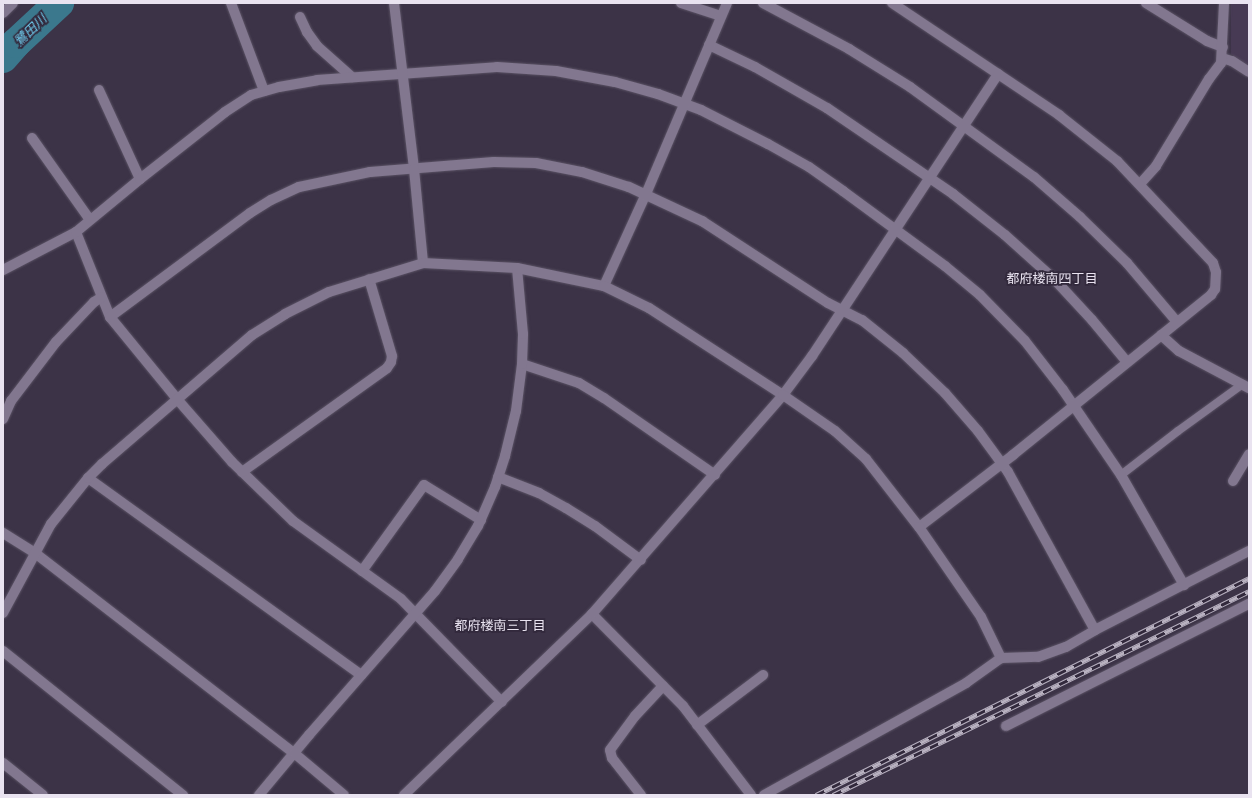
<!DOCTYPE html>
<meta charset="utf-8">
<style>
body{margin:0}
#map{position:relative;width:1252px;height:798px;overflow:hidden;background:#3c3347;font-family:Jost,"Noto Sans JP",sans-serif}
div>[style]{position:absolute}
.built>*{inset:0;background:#473a54}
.river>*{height:30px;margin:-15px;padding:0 15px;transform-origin:15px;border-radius:15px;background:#3b788d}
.roads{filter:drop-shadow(0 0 1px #5a5264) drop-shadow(0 0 1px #5a5264)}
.lane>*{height:8px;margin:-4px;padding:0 4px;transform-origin:4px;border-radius:4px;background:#82778f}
.street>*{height:10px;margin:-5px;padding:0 5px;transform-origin:5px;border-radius:5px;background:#82778f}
.secondary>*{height:10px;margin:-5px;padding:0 5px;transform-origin:5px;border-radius:5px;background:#82778f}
.rail>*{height:4.5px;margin-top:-2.25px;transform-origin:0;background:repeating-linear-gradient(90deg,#32293c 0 9px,#b8b1c0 0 18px);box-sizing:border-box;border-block:1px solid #b8b1c0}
span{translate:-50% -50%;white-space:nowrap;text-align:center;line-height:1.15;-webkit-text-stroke:3.5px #32293c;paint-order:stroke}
.water-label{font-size:13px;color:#6fcdef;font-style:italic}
.neighbourhood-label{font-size:13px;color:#e9e3f0}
.frame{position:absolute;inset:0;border:4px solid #e9e3f0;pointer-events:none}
</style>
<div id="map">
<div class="built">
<i style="clip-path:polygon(1231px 3px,1249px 3px,1249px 67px,1231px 54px)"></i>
</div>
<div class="river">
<i style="left:3px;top:58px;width:20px;rotate:-49deg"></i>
<i style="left:16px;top:43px;width:59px;rotate:-42.9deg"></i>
</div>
<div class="roads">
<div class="lane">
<i style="left:1121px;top:475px;width:72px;rotate:-37.7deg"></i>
<i style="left:1178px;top:431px;width:80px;rotate:-35.9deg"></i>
</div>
<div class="street">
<i style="left:231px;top:3px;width:94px;rotate:69.4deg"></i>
<i style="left:681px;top:3px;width:42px;rotate:18deg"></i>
<i style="left:763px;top:3px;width:98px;rotate:28.1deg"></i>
<i style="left:849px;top:49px;width:72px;rotate:31.9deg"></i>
<i style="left:910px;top:87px;width:153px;rotate:36deg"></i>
<i style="left:1034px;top:177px;width:61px;rotate:41deg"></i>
<i style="left:1080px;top:217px;width:66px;rotate:44.4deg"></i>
<i style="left:1127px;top:263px;width:77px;rotate:49.7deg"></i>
<i style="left:1146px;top:3px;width:72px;rotate:31.9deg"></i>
<i style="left:1207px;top:41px;width:17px;rotate:21deg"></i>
<i style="left:3px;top:13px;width:14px;rotate:-45deg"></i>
<i style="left:300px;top:17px;width:17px;rotate:65deg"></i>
<i style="left:307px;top:32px;width:17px;rotate:54deg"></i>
<i style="left:317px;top:46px;width:47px;rotate:41.5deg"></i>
<i style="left:709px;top:45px;width:51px;rotate:25.6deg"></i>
<i style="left:755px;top:67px;width:83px;rotate:29.7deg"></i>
<i style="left:827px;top:108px;width:153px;rotate:34.3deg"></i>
<i style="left:953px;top:194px;width:66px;rotate:38.3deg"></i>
<i style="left:1005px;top:235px;width:67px;rotate:42deg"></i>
<i style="left:1055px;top:280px;width:54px;rotate:47.2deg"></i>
<i style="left:1092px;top:320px;width:55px;rotate:50.2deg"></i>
<i style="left:1222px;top:58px;width:10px;rotate:17deg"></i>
<i style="left:1232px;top:61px;width:20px;rotate:33deg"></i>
<i style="left:99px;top:90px;width:98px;rotate:65.3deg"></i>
<i style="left:32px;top:138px;width:100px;rotate:54.7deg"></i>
<i style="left:1140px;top:184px;width:24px;rotate:-48deg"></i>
<i style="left:1156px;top:166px;width:102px;rotate:-58.7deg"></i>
<i style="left:1209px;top:79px;width:20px;rotate:-53deg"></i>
<i style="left:1221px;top:63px;width:60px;rotate:-87.1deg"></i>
<i style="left:76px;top:232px;width:92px;rotate:68.2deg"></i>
<i style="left:110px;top:317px;width:106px;rotate:50.7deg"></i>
<i style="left:177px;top:399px;width:84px;rotate:48.9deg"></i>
<i style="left:232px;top:462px;width:85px;rotate:44deg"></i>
<i style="left:293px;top:521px;width:133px;rotate:35.8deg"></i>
<i style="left:401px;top:599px;width:144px;rotate:45.6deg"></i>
<i style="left:3px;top:270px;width:82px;rotate:-27.5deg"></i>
<i style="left:76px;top:232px;width:83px;rotate:-39.6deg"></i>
<i style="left:140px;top:179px;width:108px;rotate:-38.2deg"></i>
<i style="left:225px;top:112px;width:31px;rotate:-33deg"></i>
<i style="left:251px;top:95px;width:29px;rotate:-16deg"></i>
<i style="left:279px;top:87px;width:39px;rotate:-10deg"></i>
<i style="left:317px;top:80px;width:180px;rotate:-4.1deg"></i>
<i style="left:497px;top:67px;width:59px;rotate:3.9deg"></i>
<i style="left:556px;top:71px;width:60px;rotate:10.6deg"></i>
<i style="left:615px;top:82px;width:45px;rotate:15.6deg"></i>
<i style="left:658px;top:94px;width:46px;rotate:20.4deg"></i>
<i style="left:701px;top:110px;width:75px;rotate:26.9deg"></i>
<i style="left:768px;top:144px;width:47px;rotate:29.3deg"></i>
<i style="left:809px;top:167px;width:42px;rotate:35.2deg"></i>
<i style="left:843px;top:191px;width:127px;rotate:36.3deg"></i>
<i style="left:945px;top:266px;width:45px;rotate:39.6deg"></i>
<i style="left:980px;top:295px;width:64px;rotate:45.6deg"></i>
<i style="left:1025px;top:341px;width:62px;rotate:52.2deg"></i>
<i style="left:1063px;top:390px;width:103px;rotate:55.7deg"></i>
<i style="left:1121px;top:475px;width:127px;rotate:60.2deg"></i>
<i style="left:604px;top:286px;width:101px;rotate:-65.5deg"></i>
<i style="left:646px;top:194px;width:207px;rotate:-67deg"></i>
<i style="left:110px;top:317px;width:174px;rotate:-36.6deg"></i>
<i style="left:250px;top:213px;width:25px;rotate:-32deg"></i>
<i style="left:271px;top:200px;width:31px;rotate:-25deg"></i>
<i style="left:299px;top:187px;width:73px;rotate:-11.9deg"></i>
<i style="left:370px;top:172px;width:124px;rotate:-4.6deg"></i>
<i style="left:494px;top:162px;width:42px;rotate:1.4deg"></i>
<i style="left:536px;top:163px;width:47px;rotate:11.1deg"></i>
<i style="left:582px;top:172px;width:49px;rotate:17.7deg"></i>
<i style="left:629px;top:187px;width:81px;rotate:25deg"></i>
<i style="left:702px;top:221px;width:150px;rotate:33.1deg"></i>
<i style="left:828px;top:303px;width:38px;rotate:27deg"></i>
<i style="left:862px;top:320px;width:53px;rotate:38.8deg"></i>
<i style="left:903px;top:353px;width:58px;rotate:43.6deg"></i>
<i style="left:945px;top:393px;width:50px;rotate:49deg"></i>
<i style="left:978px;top:431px;width:51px;rotate:53.8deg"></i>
<i style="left:1008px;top:472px;width:180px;rotate:61.2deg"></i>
<i style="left:1161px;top:335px;width:24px;rotate:42deg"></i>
<i style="left:1179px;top:351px;width:79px;rotate:27.9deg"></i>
<i style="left:522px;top:364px;width:60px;rotate:18.4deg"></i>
<i style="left:579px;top:383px;width:29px;rotate:31deg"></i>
<i style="left:604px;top:398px;width:135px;rotate:34.7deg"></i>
<i style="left:3px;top:419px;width:20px;rotate:-66deg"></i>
<i style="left:11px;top:401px;width:74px;rotate:-52.7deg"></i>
<i style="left:56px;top:342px;width:55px;rotate:-46.5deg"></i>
<i style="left:94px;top:302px;width:9px;rotate:-32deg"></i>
<i style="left:242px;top:472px;width:178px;rotate:-35.6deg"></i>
<i style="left:387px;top:368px;width:7px;rotate:-56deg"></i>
<i style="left:391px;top:362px;width:6px;rotate:-81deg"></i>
<i style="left:392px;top:356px;width:80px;rotate:-106.6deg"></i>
<i style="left:498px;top:477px;width:44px;rotate:21.3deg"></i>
<i style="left:539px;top:493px;width:31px;rotate:29deg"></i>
<i style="left:566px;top:508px;width:34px;rotate:32deg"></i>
<i style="left:595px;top:526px;width:57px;rotate:36.5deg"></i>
<i style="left:88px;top:478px;width:337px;rotate:35.8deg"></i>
<i style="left:1233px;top:481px;width:31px;rotate:-59deg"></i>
<i style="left:3px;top:533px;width:38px;rotate:32deg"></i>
<i style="left:362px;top:571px;width:106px;rotate:-54.2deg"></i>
<i style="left:424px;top:485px;width:67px;rotate:31.6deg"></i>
<i style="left:592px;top:614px;width:129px;rotate:45.3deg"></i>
<i style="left:683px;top:706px;width:112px;rotate:52.6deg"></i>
<i style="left:3px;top:651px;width:231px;rotate:38.7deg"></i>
<i style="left:697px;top:725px;width:83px;rotate:-37.1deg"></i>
<i style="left:1006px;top:726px;width:272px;rotate:-26.7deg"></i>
<i style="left:3px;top:763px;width:51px;rotate:38.7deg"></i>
<i style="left:259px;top:795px;width:78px;rotate:-50.2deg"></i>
<i style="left:309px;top:735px;width:191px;rotate:-48.8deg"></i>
<i style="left:435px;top:591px;width:39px;rotate:-54deg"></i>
<i style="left:458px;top:559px;width:39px;rotate:-59deg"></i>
<i style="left:478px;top:526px;width:43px;rotate:-66.4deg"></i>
<i style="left:495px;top:487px;width:33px;rotate:-72deg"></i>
<i style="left:505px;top:456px;width:46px;rotate:-76.3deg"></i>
<i style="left:516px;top:411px;width:47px;rotate:-82.7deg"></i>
<i style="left:522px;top:364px;width:30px;rotate:-88deg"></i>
<i style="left:523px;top:334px;width:66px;rotate:-95.2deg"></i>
<i style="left:404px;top:795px;width:261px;rotate:-43.9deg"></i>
<i style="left:592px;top:614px;width:291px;rotate:-48.9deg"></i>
<i style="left:783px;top:395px;width:49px;rotate:-53.4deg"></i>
<i style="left:812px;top:356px;width:338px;rotate:-56.6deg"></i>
<i style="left:641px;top:795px;width:47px;rotate:-128.1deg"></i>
<i style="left:612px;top:758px;width:8px;rotate:-104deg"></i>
<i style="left:610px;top:750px;width:42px;rotate:-53.7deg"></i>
<i style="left:635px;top:716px;width:41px;rotate:-47deg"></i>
</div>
<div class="secondary">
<i style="left:394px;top:3px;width:167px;rotate:83.1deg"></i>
<i style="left:414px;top:169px;width:94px;rotate:84.5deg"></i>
<i style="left:892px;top:3px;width:201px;rotate:33.8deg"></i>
<i style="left:1059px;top:115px;width:74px;rotate:38.4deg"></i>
<i style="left:1117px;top:161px;width:140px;rotate:46.7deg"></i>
<i style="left:1213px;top:263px;width:9px;rotate:72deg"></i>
<i style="left:1216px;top:272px;width:17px;rotate:93deg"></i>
<i style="left:1215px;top:289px;width:7px;rotate:124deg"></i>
<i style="left:1211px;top:295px;width:255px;rotate:141.1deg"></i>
<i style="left:1013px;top:455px;width:118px;rotate:142.5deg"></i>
<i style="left:35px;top:553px;width:327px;rotate:37.7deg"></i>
<i style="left:294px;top:753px;width:65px;rotate:40deg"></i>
<i style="left:3px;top:613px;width:101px;rotate:-61.7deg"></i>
<i style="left:51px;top:524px;width:59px;rotate:-51.2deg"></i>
<i style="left:88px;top:478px;width:20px;rotate:-45deg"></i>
<i style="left:102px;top:464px;width:198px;rotate:-40.7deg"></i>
<i style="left:252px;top:335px;width:39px;rotate:-32deg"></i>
<i style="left:285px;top:314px;width:49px;rotate:-26.6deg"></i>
<i style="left:329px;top:292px;width:98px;rotate:-17.1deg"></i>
<i style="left:423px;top:263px;width:94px;rotate:3deg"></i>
<i style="left:517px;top:268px;width:89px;rotate:11.7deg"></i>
<i style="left:604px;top:286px;width:50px;rotate:26.1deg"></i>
<i style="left:649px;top:308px;width:160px;rotate:33deg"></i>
<i style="left:783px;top:395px;width:63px;rotate:34.7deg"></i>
<i style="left:835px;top:431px;width:42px;rotate:42.1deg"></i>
<i style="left:866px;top:459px;width:86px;rotate:52.1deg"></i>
<i style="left:919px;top:527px;width:109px;rotate:55.4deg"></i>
<i style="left:981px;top:617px;width:46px;rotate:64deg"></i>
<i style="left:764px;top:795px;width:231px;rotate:-29deg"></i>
<i style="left:966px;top:683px;width:43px;rotate:-35.5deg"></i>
<i style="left:1001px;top:658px;width:37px;rotate:-2deg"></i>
<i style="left:1038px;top:657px;width:30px;rotate:-20deg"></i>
<i style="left:1066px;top:647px;width:34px;rotate:-30deg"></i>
<i style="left:1095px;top:630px;width:173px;rotate:-27.2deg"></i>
</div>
</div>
<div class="rail">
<i style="left:816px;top:795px;width:484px;rotate:-26.6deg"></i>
<i style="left:833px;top:795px;width:463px;rotate:-26.1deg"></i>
</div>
<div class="water-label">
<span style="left:31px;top:31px;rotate:-44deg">鷺田川</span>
</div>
<div class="neighbourhood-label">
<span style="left:1052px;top:279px">都府楼南四丁目</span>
<span style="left:500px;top:626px">都府楼南三丁目</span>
</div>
<div class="frame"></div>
</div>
